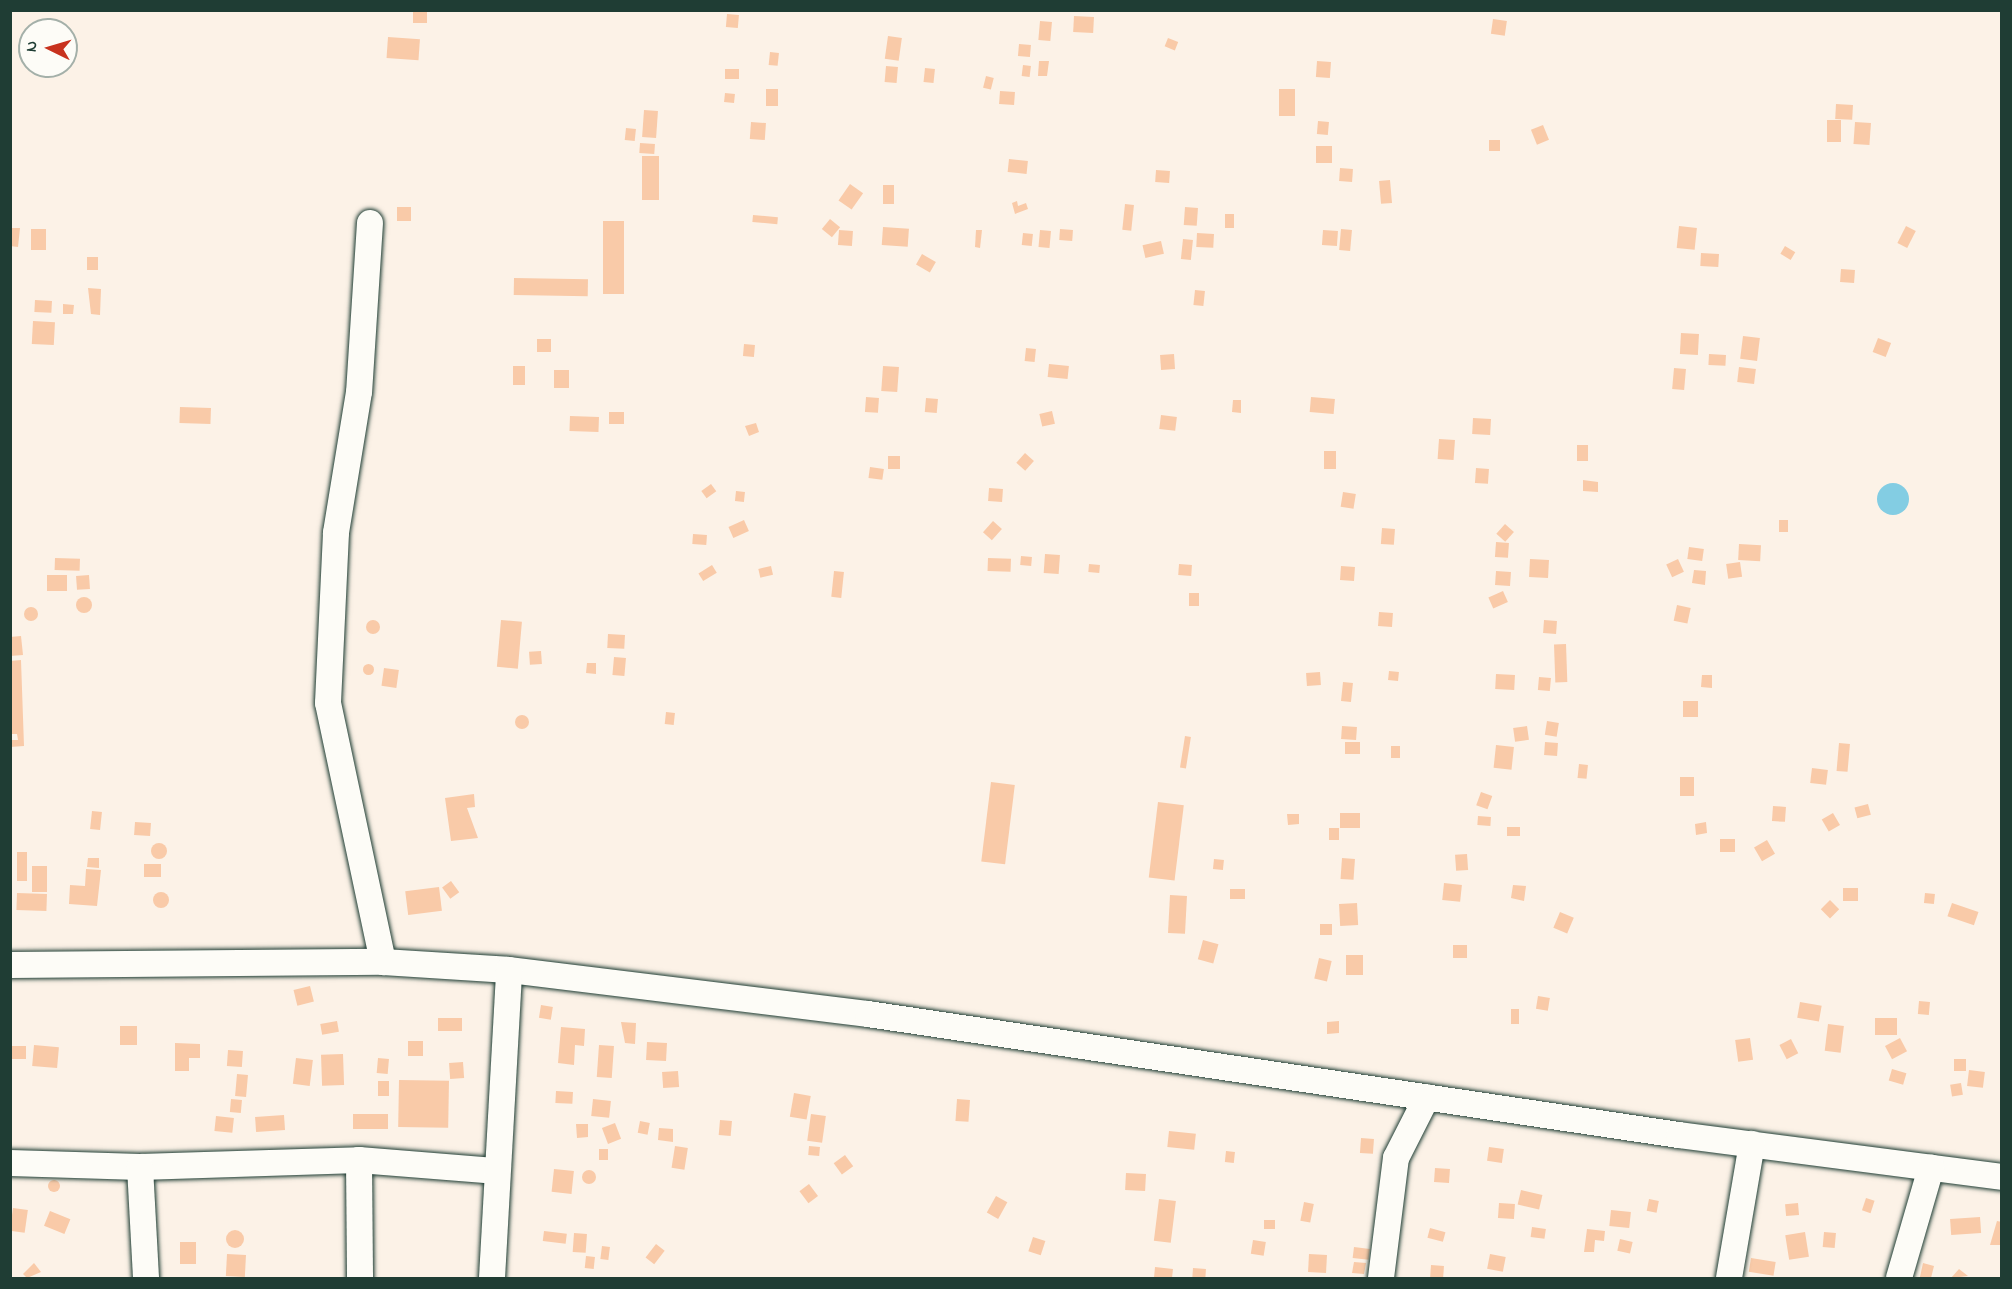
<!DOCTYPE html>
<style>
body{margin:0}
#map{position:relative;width:2012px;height:1289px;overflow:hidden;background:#fcf2e7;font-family:"Indie Flower",sans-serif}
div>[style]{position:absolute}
.water>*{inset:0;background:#83cde3}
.round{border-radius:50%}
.building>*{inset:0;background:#f9caa8;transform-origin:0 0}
.roads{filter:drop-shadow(0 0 2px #1f3d34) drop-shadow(0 0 2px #1f3d34)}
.minor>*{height:26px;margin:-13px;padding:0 13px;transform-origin:13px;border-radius:13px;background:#fdfcf7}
span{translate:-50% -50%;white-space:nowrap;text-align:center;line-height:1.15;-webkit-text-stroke:4.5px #fdfcf7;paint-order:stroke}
.frame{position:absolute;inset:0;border:12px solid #1f3d34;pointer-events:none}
.north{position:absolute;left:18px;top:18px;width:60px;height:60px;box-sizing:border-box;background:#fdfcf7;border:2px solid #a4b0a9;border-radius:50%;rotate:275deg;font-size:16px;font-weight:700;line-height:24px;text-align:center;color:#1f3d34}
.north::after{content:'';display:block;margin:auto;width:21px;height:27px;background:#c8321e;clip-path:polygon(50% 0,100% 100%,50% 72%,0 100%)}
</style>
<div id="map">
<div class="water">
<i class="round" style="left:1877px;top:483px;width:32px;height:32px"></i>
</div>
<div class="building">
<i style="left:413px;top:10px;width:14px;height:13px"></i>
<i style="left:727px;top:14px;width:12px;height:13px;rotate:5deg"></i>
<i style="left:1074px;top:16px;width:20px;height:16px;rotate:3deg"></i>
<i style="left:1493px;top:19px;width:14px;height:15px;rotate:8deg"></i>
<i style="left:1040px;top:21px;width:12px;height:19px;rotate:5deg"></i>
<i style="left:888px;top:36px;width:14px;height:23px;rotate:8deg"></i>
<i style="left:388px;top:37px;width:32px;height:21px;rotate:4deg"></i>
<i style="left:1168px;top:38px;width:11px;height:9px;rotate:22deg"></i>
<i style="left:1019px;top:44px;width:12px;height:12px;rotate:5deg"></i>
<i style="left:770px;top:52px;width:9px;height:13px;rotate:6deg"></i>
<i style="clip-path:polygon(1039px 61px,1049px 61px,1047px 76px,1038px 76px)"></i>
<i style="left:1317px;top:61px;width:14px;height:16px;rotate:4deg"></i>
<i style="left:1023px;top:65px;width:8px;height:11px;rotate:7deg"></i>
<i style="left:886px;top:66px;width:12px;height:16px;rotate:5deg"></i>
<i style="left:925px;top:68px;width:10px;height:14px;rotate:6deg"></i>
<i style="left:725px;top:69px;width:14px;height:10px"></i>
<i style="left:986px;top:76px;width:8px;height:12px;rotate:14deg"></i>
<i style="left:766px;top:89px;width:12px;height:17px"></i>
<i style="left:1279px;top:89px;width:16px;height:27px"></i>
<i style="left:1000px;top:91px;width:15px;height:13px;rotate:4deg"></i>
<i style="left:725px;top:93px;width:10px;height:9px;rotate:6deg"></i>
<i style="left:1836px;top:104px;width:17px;height:15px;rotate:3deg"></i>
<i style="left:644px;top:110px;width:14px;height:27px;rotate:4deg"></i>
<i style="left:1827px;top:120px;width:14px;height:22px"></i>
<i style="left:1318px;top:121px;width:11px;height:13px;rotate:5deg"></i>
<i style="left:751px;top:122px;width:15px;height:17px;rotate:4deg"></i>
<i style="left:1855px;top:122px;width:16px;height:22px;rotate:4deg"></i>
<i style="left:1543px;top:125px;width:16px;height:13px;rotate:68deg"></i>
<i style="left:626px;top:128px;width:10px;height:12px;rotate:6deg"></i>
<i style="left:1489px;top:140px;width:11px;height:11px"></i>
<i style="left:640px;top:143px;width:15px;height:10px;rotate:4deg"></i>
<i style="left:1316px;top:146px;width:16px;height:17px"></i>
<i style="left:642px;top:156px;width:17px;height:44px"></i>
<i style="left:1009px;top:159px;width:19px;height:13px;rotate:6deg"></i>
<i style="left:1340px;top:168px;width:13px;height:13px;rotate:4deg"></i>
<i style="left:1156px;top:170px;width:14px;height:12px;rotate:4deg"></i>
<i style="left:1390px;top:180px;width:23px;height:11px;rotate:85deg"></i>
<i style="left:850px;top:184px;width:16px;height:20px;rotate:35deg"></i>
<i style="left:883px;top:185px;width:11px;height:19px"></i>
<i style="clip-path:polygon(1017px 201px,1018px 206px,1026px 203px,1028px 209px,1015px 214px,1012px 203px)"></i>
<i style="left:1125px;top:204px;width:9px;height:26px;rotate:6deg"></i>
<i style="left:397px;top:207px;width:14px;height:14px"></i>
<i style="left:1185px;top:207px;width:13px;height:18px;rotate:4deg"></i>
<i style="left:1225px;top:214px;width:9px;height:14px"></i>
<i style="left:753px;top:215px;width:25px;height:7px;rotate:5deg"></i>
<i style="left:830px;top:219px;width:13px;height:13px;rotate:39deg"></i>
<i style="left:603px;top:221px;width:21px;height:73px"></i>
<i style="left:1679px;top:226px;width:18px;height:22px;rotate:6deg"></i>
<i style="left:1906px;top:226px;width:11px;height:19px;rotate:27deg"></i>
<i style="left:883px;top:227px;width:26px;height:18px;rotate:4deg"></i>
<i style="clip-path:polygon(10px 228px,20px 228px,18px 247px,10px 246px)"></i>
<i style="left:31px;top:229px;width:15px;height:21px"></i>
<i style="left:1060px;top:229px;width:13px;height:11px;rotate:4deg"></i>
<i style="left:1341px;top:229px;width:11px;height:21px;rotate:5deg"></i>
<i style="left:839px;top:230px;width:14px;height:15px;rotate:4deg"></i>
<i style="clip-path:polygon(976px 230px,982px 230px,980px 248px,975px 247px)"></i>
<i style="left:1040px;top:230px;width:11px;height:17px;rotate:5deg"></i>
<i style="left:1323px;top:230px;width:15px;height:15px;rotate:4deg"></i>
<i style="left:1023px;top:233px;width:10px;height:12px;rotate:6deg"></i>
<i style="left:1197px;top:233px;width:17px;height:14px;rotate:3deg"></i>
<i style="left:1183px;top:239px;width:10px;height:20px;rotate:6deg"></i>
<i style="left:1161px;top:241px;width:13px;height:19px;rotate:77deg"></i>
<i style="left:1785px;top:246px;width:12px;height:9px;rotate:31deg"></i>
<i style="left:1701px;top:253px;width:18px;height:13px;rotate:3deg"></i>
<i style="left:922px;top:254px;width:16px;height:12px;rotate:30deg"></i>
<i style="left:87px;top:257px;width:11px;height:13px"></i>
<i style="left:1841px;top:269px;width:14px;height:13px;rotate:4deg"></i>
<i style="left:514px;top:278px;width:74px;height:17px;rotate:1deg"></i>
<i style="clip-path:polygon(88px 288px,101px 289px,100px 315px,91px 314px)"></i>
<i style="left:1195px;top:290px;width:10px;height:15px;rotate:6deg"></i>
<i style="left:35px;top:300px;width:17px;height:12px;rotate:3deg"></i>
<i style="clip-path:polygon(63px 304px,74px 305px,73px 314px,63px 314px)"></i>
<i style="left:33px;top:321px;width:22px;height:23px;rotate:3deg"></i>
<i style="left:1681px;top:333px;width:18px;height:21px;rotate:3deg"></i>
<i style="left:1743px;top:336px;width:17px;height:23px;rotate:7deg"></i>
<i style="left:1878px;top:338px;width:14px;height:15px;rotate:21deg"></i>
<i style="left:537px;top:339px;width:14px;height:13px"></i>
<i style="left:744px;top:344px;width:11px;height:12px;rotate:5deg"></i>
<i style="left:1026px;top:348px;width:10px;height:13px;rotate:6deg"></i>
<i style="left:1174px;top:354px;width:15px;height:14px;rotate:86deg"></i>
<i style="left:1709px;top:354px;width:17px;height:11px;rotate:3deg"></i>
<i style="left:1049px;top:364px;width:20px;height:13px;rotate:6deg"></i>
<i style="left:513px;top:366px;width:12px;height:19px"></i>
<i style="left:883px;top:366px;width:16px;height:25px;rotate:4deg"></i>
<i style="left:1739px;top:367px;width:17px;height:15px;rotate:7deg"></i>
<i style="left:1674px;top:368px;width:12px;height:21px;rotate:5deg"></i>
<i style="left:554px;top:370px;width:15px;height:18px"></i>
<i style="left:866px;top:397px;width:13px;height:15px;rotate:4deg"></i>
<i style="left:1311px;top:397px;width:24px;height:15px;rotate:5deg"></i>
<i style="left:926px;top:398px;width:12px;height:14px;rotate:5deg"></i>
<i style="clip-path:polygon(1233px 400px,1241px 400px,1241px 413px,1232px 412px)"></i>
<i style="left:180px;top:407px;width:31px;height:16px;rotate:2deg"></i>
<i style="left:1052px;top:411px;width:13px;height:13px;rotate:77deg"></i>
<i style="left:609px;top:412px;width:15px;height:12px"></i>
<i style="left:1161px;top:415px;width:16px;height:14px;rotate:7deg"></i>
<i style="left:570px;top:416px;width:29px;height:15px;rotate:2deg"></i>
<i style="left:1473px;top:418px;width:18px;height:16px;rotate:3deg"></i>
<i style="clip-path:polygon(756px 423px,759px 432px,749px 436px,745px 426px)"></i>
<i style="left:1439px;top:439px;width:16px;height:20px;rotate:4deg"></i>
<i style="left:1577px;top:445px;width:11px;height:16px"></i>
<i style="left:1324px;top:451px;width:12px;height:18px"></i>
<i style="left:1025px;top:453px;width:12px;height:13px;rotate:42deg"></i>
<i style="left:888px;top:456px;width:12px;height:13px"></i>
<i style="left:870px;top:467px;width:14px;height:11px;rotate:8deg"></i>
<i style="left:1476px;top:468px;width:13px;height:15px;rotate:4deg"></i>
<i style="clip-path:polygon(1583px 480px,1598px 482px,1598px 492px,1583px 491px)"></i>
<i style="left:711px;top:484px;width:9px;height:12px;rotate:54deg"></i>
<i style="left:989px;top:488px;width:14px;height:13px;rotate:4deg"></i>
<i style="left:736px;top:491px;width:9px;height:10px;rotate:6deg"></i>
<i style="left:1343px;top:492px;width:13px;height:15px;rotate:9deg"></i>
<i style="left:744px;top:520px;width:12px;height:17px;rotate:66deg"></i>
<i style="left:1779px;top:520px;width:9px;height:12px"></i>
<i style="left:993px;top:521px;width:12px;height:15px;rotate:42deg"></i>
<i style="left:1505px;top:524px;width:12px;height:13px;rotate:42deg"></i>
<i style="left:1382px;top:528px;width:13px;height:16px;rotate:4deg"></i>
<i style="left:693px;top:534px;width:14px;height:10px;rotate:4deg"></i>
<i style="left:1496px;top:542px;width:13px;height:15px;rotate:4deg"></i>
<i style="left:1739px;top:544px;width:22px;height:16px;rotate:3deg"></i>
<i style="left:1689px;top:547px;width:15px;height:12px;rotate:8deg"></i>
<i style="left:1045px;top:554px;width:15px;height:19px;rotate:4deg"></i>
<i style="left:1021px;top:556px;width:11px;height:9px;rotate:5deg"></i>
<i style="left:55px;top:558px;width:25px;height:12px;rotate:2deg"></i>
<i style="left:988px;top:558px;width:23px;height:13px;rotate:2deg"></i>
<i style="left:1530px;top:559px;width:19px;height:18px;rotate:3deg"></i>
<i style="left:1678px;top:559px;width:14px;height:13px;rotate:65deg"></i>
<i style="left:1740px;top:562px;width:15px;height:14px;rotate:82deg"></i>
<i style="left:1089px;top:564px;width:11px;height:8px;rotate:5deg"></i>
<i style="left:1179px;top:564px;width:13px;height:11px;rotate:4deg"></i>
<i style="left:712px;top:565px;width:9px;height:16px;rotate:58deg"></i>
<i style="left:771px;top:566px;width:9px;height:13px;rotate:77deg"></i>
<i style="left:1341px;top:566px;width:14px;height:14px;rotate:4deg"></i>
<i style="clip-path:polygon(1694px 570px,1706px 571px,1705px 585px,1692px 583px)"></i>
<i style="left:834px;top:571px;width:10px;height:26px;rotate:6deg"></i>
<i style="left:1496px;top:571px;width:15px;height:14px;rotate:4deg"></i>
<i style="left:47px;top:575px;width:20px;height:16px"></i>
<i style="left:89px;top:575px;width:14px;height:13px;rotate:86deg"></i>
<i style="left:1503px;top:591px;width:12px;height:16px;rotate:66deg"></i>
<i style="left:1189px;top:593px;width:10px;height:13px"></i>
<i class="round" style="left:76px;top:597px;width:16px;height:16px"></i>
<i style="left:1677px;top:605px;width:14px;height:16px;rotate:12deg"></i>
<i class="round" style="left:24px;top:607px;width:14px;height:14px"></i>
<i style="left:1379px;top:612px;width:14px;height:14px;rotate:4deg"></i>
<i class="round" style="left:366px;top:620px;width:14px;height:14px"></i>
<i style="left:501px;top:620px;width:21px;height:47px;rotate:5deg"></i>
<i style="left:1544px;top:620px;width:13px;height:13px;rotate:4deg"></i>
<i style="left:608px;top:634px;width:17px;height:14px;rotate:3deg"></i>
<i style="clip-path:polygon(21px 636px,23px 655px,10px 656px,10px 637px)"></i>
<i style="left:1566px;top:644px;width:38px;height:12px;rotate:88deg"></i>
<i style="left:541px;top:651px;width:13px;height:12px;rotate:86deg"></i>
<i style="left:614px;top:657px;width:12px;height:18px;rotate:5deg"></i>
<i style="clip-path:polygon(21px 660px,24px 746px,10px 747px,10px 740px,18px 740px,17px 734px,10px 734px,10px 661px)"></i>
<i style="clip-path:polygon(587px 663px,596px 663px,596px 674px,586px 673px)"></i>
<i class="round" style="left:362.5px;top:663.5px;width:11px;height:11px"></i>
<i style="left:384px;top:668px;width:15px;height:18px;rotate:8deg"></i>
<i style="left:1389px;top:671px;width:10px;height:9px;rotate:6deg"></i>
<i style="left:1320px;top:672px;width:13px;height:14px;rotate:86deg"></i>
<i style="left:1496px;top:674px;width:19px;height:15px;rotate:3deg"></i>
<i style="clip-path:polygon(1702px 675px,1712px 675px,1712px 688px,1701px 687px)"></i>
<i style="left:1539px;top:677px;width:12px;height:13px;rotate:5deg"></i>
<i style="left:1343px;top:682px;width:10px;height:19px;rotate:6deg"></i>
<i style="left:1683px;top:701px;width:15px;height:16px"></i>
<i style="left:666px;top:712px;width:9px;height:12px;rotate:6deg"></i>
<i class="round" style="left:515px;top:715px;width:14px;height:14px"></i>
<i style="left:1547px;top:721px;width:12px;height:14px;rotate:9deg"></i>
<i style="left:1342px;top:726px;width:15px;height:13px;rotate:4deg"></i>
<i style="left:1527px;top:726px;width:14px;height:14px;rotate:82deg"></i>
<i style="left:1185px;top:736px;width:6px;height:32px;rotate:9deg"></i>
<i style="left:1345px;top:742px;width:15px;height:12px"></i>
<i style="left:1545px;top:742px;width:13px;height:13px;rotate:4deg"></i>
<i style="left:1839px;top:743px;width:11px;height:28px;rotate:5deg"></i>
<i style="left:1496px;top:745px;width:18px;height:23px;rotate:6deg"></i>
<i style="left:1391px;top:746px;width:9px;height:12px"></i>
<i style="left:1579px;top:764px;width:9px;height:14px;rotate:6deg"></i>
<i style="left:1812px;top:768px;width:16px;height:15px;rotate:7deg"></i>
<i style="left:1680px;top:777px;width:14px;height:19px"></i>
<i style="left:991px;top:782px;width:24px;height:80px;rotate:7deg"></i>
<i style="left:1481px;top:792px;width:12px;height:14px;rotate:20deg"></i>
<i style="clip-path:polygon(474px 794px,475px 807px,467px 808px,478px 838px,451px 841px,445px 798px)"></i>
<i style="left:1158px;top:802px;width:26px;height:76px;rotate:7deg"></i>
<i style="left:1868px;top:804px;width:11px;height:14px;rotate:75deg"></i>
<i style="left:1773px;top:806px;width:13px;height:15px;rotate:4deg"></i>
<i style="left:92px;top:811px;width:10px;height:18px;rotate:6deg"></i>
<i style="left:1340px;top:813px;width:20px;height:15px"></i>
<i style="left:1833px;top:813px;width:14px;height:13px;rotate:60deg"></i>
<i style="clip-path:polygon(1287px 814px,1299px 814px,1299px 824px,1288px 825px)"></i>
<i style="left:1478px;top:816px;width:13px;height:9px;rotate:4deg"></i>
<i style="left:135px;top:822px;width:16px;height:13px;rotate:4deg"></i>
<i style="clip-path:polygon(1706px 822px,1707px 833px,1696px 835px,1695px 824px)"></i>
<i style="left:1507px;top:827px;width:13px;height:9px"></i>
<i style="left:1329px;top:828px;width:10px;height:12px"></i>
<i style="left:1720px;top:839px;width:15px;height:13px"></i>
<i style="left:1767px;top:840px;width:16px;height:15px;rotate:60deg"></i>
<i class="round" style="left:151px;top:843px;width:16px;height:16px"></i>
<i style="left:17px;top:852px;width:10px;height:29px"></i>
<i style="left:1467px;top:854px;width:16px;height:12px;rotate:86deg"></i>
<i style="clip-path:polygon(88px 858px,99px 858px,99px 868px,87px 867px)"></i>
<i style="left:1342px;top:858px;width:13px;height:21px;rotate:4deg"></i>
<i style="left:1214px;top:859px;width:10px;height:10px;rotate:6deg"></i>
<i style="left:161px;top:864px;width:13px;height:17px;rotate:90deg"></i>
<i style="left:32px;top:866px;width:15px;height:26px"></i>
<i style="clip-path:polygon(86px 869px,101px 870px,97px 906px,69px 904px,70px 885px,85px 886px)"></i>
<i style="left:451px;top:881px;width:14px;height:11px;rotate:54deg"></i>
<i style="left:1444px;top:883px;width:18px;height:17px;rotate:6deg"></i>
<i style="clip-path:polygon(1513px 885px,1526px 886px,1524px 901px,1511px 898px)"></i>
<i style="left:439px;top:887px;width:24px;height:34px;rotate:83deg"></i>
<i style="left:1843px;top:888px;width:15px;height:13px"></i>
<i style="left:1230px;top:889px;width:15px;height:10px"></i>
<i class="round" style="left:153px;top:892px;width:16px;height:16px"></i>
<i style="left:17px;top:893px;width:30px;height:17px;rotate:2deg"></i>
<i style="left:1925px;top:893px;width:10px;height:10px;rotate:6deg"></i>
<i style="left:1170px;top:895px;width:17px;height:38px;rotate:3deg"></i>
<i style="left:1830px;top:900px;width:13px;height:13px;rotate:45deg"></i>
<i style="left:1357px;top:903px;width:22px;height:18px;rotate:87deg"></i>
<i style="left:1952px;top:903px;width:28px;height:14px;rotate:19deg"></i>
<i style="left:1560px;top:912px;width:15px;height:17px;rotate:23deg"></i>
<i style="left:1320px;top:924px;width:12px;height:11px"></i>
<i style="left:1203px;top:940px;width:16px;height:20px;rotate:15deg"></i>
<i style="left:1453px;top:945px;width:14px;height:13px"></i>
<i style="left:1346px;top:955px;width:17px;height:20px"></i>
<i style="left:1319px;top:958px;width:13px;height:21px;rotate:13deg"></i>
<i style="left:310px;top:986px;width:16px;height:17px;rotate:76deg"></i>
<i style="left:1538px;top:996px;width:12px;height:13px;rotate:9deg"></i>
<i style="left:1919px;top:1001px;width:11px;height:13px;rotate:5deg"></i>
<i style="left:1800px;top:1002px;width:22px;height:16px;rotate:10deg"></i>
<i style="left:541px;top:1005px;width:12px;height:13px;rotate:9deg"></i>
<i style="left:1511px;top:1009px;width:8px;height:15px"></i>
<i style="left:438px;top:1018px;width:24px;height:13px"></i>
<i style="left:1875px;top:1018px;width:22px;height:17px"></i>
<i style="left:337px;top:1021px;width:11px;height:17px;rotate:80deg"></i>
<i style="clip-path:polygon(1339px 1021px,1339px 1033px,1327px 1034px,1327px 1022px)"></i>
<i style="clip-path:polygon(621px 1022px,636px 1023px,635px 1044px,625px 1043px)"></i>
<i style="left:1828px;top:1024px;width:16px;height:27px;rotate:7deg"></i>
<i style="left:120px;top:1026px;width:17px;height:19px"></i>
<i style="clip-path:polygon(561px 1027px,585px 1029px,584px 1046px,575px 1045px,574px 1065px,558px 1063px)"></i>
<i style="left:1750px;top:1038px;width:22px;height:15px;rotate:82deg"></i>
<i style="left:1900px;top:1038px;width:15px;height:17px;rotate:62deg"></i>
<i style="left:1791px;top:1039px;width:16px;height:13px;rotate:63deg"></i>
<i style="left:408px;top:1041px;width:15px;height:15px"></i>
<i style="left:647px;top:1042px;width:20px;height:18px;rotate:3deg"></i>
<i style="clip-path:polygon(175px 1043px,200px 1044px,200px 1058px,189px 1058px,189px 1071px,175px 1071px)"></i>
<i style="left:34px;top:1045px;width:25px;height:21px;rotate:5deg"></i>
<i style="left:599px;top:1045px;width:15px;height:32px;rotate:4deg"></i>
<i style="left:10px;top:1046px;width:16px;height:13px"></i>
<i style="left:228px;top:1050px;width:15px;height:16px;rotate:4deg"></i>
<i style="left:343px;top:1054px;width:31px;height:22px;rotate:88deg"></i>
<i style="left:296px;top:1058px;width:17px;height:26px;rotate:7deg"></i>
<i style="left:378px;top:1058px;width:11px;height:15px;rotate:5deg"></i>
<i style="left:1954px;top:1059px;width:12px;height:12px"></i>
<i style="left:463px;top:1062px;width:16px;height:14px;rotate:86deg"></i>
<i style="left:1892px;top:1069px;width:15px;height:12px;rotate:16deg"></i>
<i style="left:1969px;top:1070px;width:16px;height:16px;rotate:7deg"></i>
<i style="left:678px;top:1071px;width:16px;height:16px;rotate:86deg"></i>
<i style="left:237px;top:1074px;width:11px;height:22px;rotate:5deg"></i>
<i style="left:399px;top:1080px;width:50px;height:47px;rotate:1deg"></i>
<i style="left:378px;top:1081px;width:11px;height:15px"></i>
<i style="left:1961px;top:1083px;width:12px;height:11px;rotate:81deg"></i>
<i style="left:556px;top:1091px;width:17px;height:12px;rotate:3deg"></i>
<i style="left:794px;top:1093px;width:17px;height:24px;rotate:10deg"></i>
<i style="left:231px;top:1099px;width:11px;height:13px;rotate:5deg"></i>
<i style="left:593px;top:1099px;width:18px;height:17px;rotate:6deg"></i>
<i style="left:957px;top:1099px;width:13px;height:22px;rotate:4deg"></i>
<i style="left:353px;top:1114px;width:35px;height:15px"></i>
<i style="left:811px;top:1114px;width:15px;height:27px;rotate:8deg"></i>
<i style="left:284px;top:1115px;width:15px;height:29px;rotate:86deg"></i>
<i style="left:216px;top:1116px;width:18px;height:15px;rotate:6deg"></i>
<i style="left:720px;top:1120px;width:12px;height:15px;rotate:5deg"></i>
<i style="left:640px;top:1121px;width:10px;height:12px;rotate:11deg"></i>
<i style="left:615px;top:1123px;width:17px;height:14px;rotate:69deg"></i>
<i style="clip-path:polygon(576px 1124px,588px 1124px,588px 1137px,577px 1138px)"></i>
<i style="clip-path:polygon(659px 1128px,673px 1129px,673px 1142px,658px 1140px)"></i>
<i style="left:1169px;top:1131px;width:27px;height:16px;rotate:6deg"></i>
<i style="left:1361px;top:1138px;width:13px;height:15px;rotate:4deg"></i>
<i style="left:675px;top:1146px;width:13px;height:22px;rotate:9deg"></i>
<i style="left:809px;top:1146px;width:11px;height:9px;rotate:5deg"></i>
<i style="left:1489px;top:1147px;width:15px;height:14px;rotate:8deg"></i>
<i style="left:599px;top:1149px;width:9px;height:11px"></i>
<i style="left:1226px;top:1151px;width:9px;height:11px;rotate:6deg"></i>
<i style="left:845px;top:1155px;width:14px;height:14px;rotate:54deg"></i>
<i style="left:1435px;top:1168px;width:15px;height:14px;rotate:4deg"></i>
<i style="left:554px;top:1169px;width:20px;height:23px;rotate:6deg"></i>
<i class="round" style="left:582px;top:1170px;width:14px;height:14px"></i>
<i style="left:1126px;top:1173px;width:20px;height:17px;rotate:3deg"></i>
<i class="round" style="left:48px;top:1180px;width:12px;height:12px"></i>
<i style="left:809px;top:1184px;width:15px;height:12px;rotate:53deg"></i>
<i style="left:1521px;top:1190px;width:22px;height:15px;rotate:13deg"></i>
<i style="left:996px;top:1196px;width:13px;height:19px;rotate:29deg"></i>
<i style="left:1866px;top:1198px;width:9px;height:13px;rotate:18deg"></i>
<i style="left:1159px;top:1199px;width:17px;height:42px;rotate:7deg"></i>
<i style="left:1649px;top:1199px;width:10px;height:12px;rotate:11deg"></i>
<i style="left:1304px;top:1202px;width:10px;height:19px;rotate:11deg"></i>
<i style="left:1499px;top:1203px;width:16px;height:15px;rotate:4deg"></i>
<i style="left:1798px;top:1203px;width:12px;height:13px;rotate:85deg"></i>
<i style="left:13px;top:1208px;width:15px;height:23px;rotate:8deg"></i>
<i style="left:1611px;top:1210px;width:20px;height:16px;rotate:6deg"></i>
<i style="left:50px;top:1211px;width:22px;height:16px;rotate:22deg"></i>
<i style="left:1980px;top:1217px;width:16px;height:30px;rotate:86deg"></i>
<i style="left:1264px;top:1220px;width:11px;height:9px"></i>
<i style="clip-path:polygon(1997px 1221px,2002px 1222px,2002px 1245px,1990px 1245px)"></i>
<i style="left:1532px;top:1227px;width:14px;height:10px;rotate:8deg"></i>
<i style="left:1430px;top:1228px;width:16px;height:10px;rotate:15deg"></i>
<i style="clip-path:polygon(1587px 1229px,1605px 1231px,1604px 1241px,1595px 1240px,1594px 1252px,1584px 1252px)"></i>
<i class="round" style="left:226px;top:1230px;width:18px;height:18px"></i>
<i style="left:544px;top:1231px;width:23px;height:10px;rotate:7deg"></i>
<i style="left:1805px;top:1232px;width:25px;height:20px;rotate:81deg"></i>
<i style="left:1824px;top:1232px;width:12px;height:15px;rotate:5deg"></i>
<i style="left:574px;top:1233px;width:13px;height:19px;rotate:4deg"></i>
<i style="left:1033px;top:1237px;width:13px;height:15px;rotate:18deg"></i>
<i style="left:1620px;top:1239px;width:13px;height:12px;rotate:13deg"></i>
<i style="left:1253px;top:1240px;width:13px;height:14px;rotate:9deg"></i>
<i style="left:180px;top:1242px;width:16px;height:22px"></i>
<i style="left:656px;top:1244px;width:11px;height:17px;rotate:38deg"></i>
<i style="left:602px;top:1246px;width:8px;height:13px;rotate:7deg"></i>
<i style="left:1354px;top:1247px;width:16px;height:11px;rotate:7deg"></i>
<i style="left:227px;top:1254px;width:19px;height:22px;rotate:3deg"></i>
<i style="left:1309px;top:1254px;width:18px;height:18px;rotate:3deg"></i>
<i style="left:1490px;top:1254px;width:16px;height:15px;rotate:11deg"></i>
<i style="left:586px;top:1256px;width:9px;height:12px;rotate:6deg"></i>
<i style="left:1751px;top:1258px;width:25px;height:14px;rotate:9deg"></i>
<i style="clip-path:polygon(1354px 1262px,1366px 1263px,1364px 1274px,1352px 1273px)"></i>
<i style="clip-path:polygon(34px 1263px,41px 1272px,27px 1278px,23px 1274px)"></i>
<i style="clip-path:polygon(1923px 1263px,1934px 1266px,1931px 1278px,1920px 1277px)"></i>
<i style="left:1431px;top:1265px;width:13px;height:13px;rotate:4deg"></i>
<i style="clip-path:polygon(1155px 1267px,1173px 1269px,1172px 1278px,1154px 1278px)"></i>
<i style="left:1193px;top:1268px;width:13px;height:10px;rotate:4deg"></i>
<i style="clip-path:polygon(1959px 1269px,1968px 1276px,1951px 1278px)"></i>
</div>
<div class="roads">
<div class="minor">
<i style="left:370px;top:223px;width:169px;rotate:93.7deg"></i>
<i style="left:359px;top:392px;width:143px;rotate:99.3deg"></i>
<i style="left:336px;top:533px;width:170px;rotate:92.7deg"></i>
<i style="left:328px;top:703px;width:265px;rotate:78deg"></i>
<i style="left:10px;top:965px;width:373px;rotate:-0.5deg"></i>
<i style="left:383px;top:962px;width:126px;rotate:3.6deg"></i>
<i style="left:509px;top:970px;width:362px;rotate:7deg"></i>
<i style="left:868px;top:1014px;width:820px;rotate:8.49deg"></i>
<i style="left:1679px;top:1135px;width:326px;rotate:7.4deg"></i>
<i style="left:359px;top:1160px;width:118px;rotate:89.5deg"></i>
<i style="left:10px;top:1163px;width:130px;rotate:1.8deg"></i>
<i style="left:140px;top:1167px;width:219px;rotate:-1.8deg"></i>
<i style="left:359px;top:1160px;width:136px;rotate:4.6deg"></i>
<i style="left:140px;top:1167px;width:111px;rotate:86.9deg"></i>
<i style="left:492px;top:1278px;width:308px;rotate:-86.8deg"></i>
<i style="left:1381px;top:1278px;width:121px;rotate:-82.9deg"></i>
<i style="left:1396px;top:1158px;width:68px;rotate:-63.1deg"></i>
<i style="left:1729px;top:1278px;width:136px;rotate:-80.3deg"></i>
<i style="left:1899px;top:1278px;width:115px;rotate:-73.8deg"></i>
</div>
</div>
<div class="frame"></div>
<div class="north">N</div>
</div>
